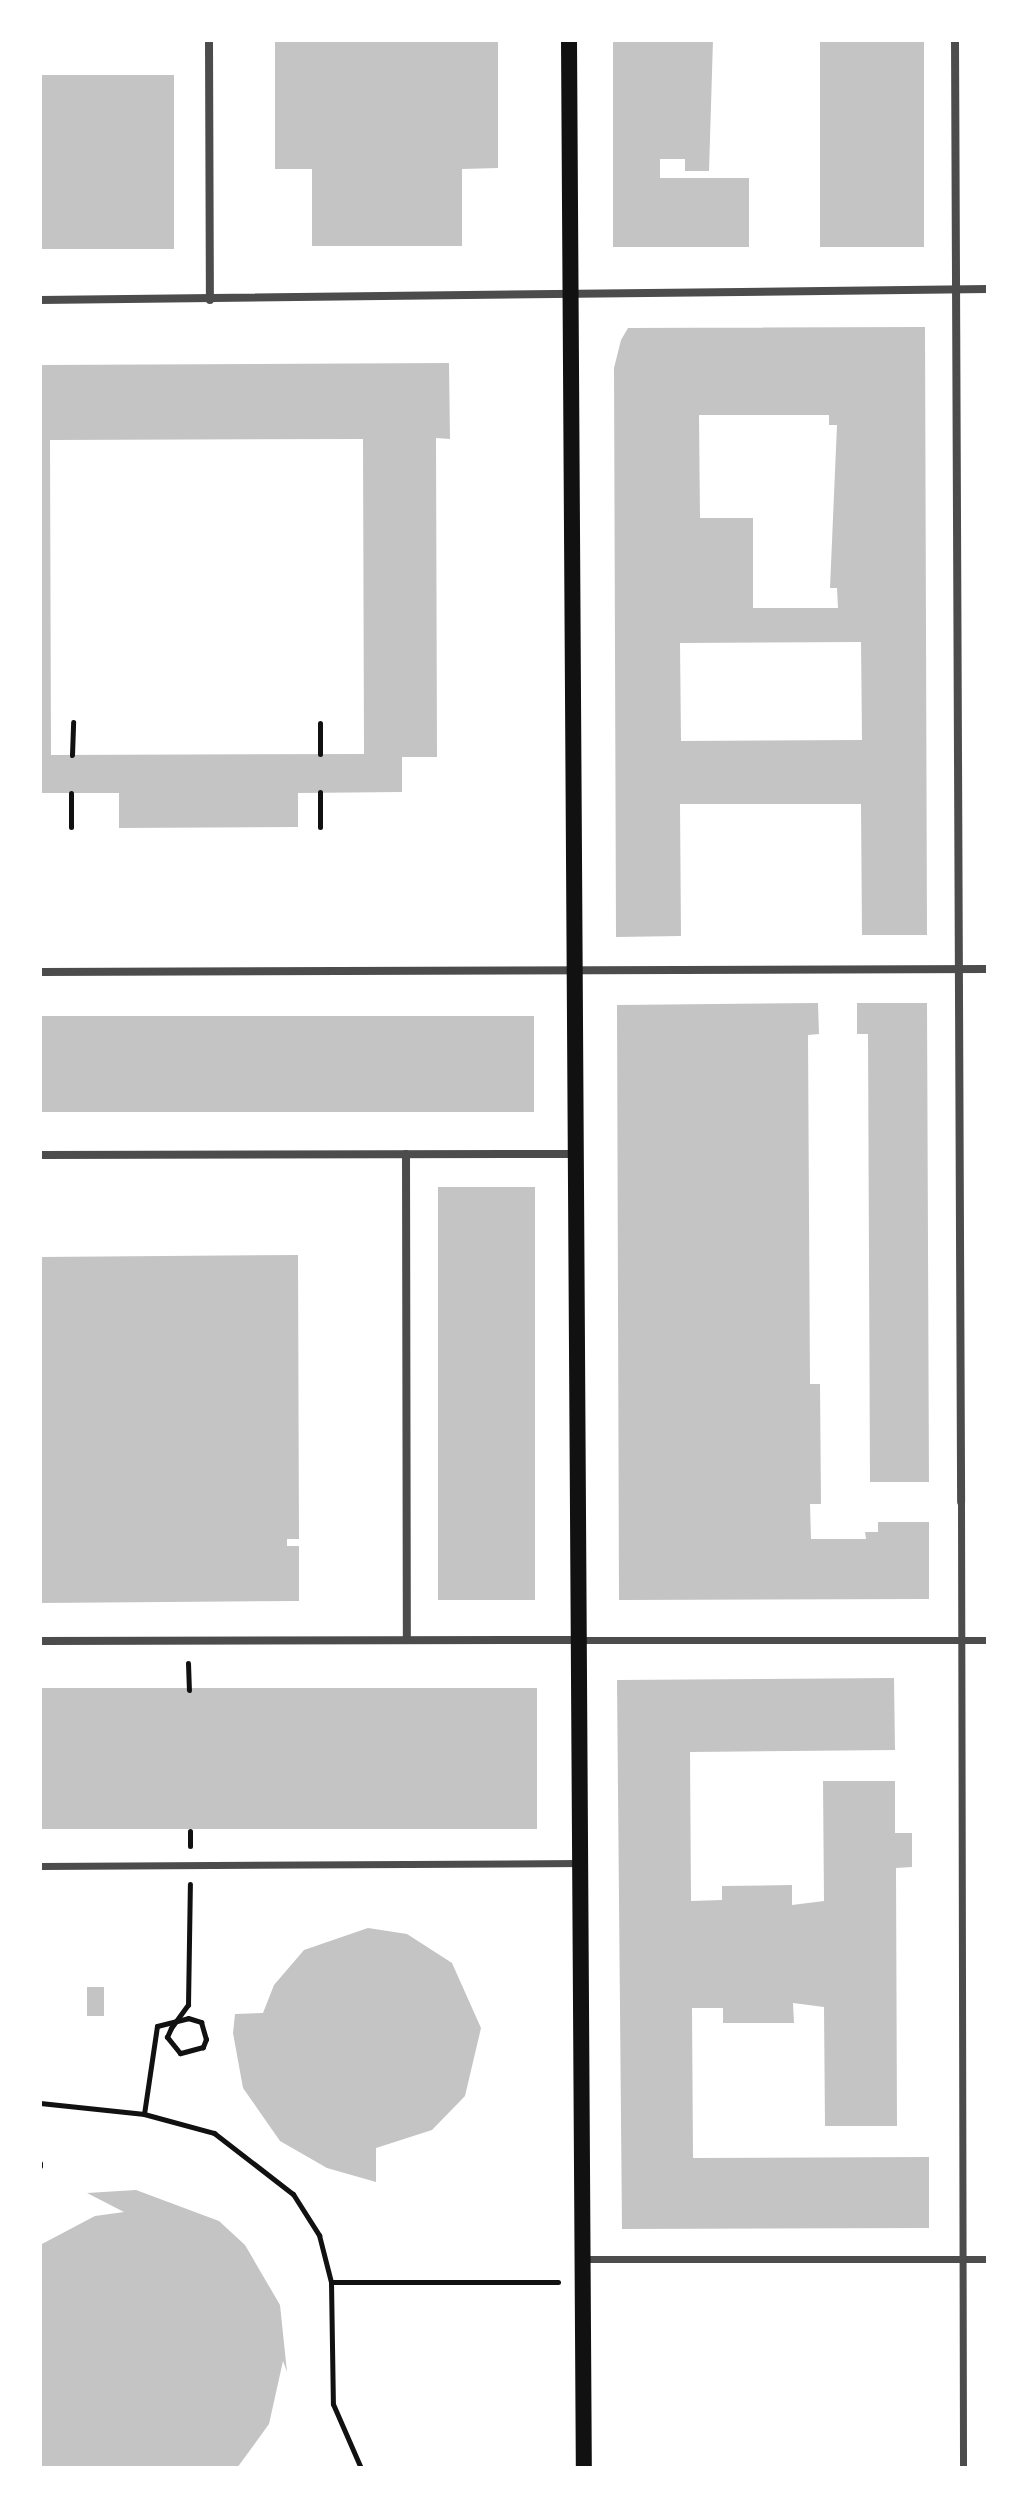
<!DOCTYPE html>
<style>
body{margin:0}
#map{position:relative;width:1028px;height:2508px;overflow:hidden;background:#fff;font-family:Lato,sans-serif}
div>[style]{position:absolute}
.building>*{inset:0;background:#c4c4c4;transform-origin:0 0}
.path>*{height:5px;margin:-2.5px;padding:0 2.5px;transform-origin:2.5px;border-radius:2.5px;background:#111}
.pedestrian>*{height:7px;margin:-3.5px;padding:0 3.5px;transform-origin:3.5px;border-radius:3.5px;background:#4c4c4c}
.minor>*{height:8px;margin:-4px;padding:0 4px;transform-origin:4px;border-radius:4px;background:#4c4c4c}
.secondary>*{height:16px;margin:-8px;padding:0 8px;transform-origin:8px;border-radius:8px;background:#111}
span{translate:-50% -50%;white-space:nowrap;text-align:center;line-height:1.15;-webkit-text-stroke:7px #fff;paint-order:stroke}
.frame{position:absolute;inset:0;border:42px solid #fff;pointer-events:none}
</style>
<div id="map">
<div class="building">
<i style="clip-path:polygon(275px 40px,498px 40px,498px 168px,462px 169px,462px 246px,312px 246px,312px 169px,275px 169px)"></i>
<i style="clip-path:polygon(613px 40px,713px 40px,709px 171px,685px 171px,685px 159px,660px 159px,660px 178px,749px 178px,749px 247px,613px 247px)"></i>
<i style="left:820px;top:40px;width:104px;height:207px"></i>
<i style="left:174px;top:75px;width:174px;height:134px;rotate:90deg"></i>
<i style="clip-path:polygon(evenodd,925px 327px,927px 935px,862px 935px,861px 804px,680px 804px,681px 936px,616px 937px,614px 368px,621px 340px,628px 328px,925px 327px,699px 415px,829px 415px,829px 425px,837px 425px,830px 588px,837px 588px,838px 608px,753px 608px,753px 518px,700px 518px,699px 415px,925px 327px,861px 642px,862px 740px,681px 741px,680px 643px,861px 642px)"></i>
<i style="clip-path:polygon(evenodd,449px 363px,450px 439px,436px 438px,437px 757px,402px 757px,402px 792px,298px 793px,298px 827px,119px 828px,119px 793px,40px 793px,40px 365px,449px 363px,363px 439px,364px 754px,51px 755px,50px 440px,363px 439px)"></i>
<i style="clip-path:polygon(818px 1003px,819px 1034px,808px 1035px,810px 1384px,820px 1384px,821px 1504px,810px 1504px,811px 1539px,866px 1539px,865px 1532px,878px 1532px,878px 1522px,929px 1522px,929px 1599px,619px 1600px,617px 1005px)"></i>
<i style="clip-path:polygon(857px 1003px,927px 1003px,929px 1482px,870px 1482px,868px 1034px,857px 1034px)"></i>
<i style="left:534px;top:1016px;width:96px;height:494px;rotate:90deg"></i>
<i style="left:438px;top:1187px;width:97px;height:413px"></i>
<i style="clip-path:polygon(298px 1255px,299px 1539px,287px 1539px,287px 1546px,299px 1546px,299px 1601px,40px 1603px,40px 1257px)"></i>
<i style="clip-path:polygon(894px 1678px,895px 1750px,690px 1752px,691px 1901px,722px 1900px,722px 1886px,792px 1885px,792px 1905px,824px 1901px,823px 1781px,895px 1781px,895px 1833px,912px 1833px,912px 1867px,896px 1868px,897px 2126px,825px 2126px,824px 2007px,793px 2003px,794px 2023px,723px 2023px,723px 2008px,692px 2008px,693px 2158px,929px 2157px,929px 2228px,622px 2229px,617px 1680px)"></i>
<i style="left:537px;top:1688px;width:141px;height:497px;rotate:90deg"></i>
<i style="clip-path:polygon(368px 1928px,407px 1934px,452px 1963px,481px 2028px,465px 2096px,432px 2130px,376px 2148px,376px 2182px,327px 2168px,280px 2141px,243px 2088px,233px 2033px,235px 2014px,263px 2013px,274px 1985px,304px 1950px)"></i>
<i style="left:87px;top:1987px;width:17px;height:29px"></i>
<i style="clip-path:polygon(136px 2190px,219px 2221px,245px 2245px,280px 2305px,287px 2372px,283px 2361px,269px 2424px,237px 2468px,40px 2468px,40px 2245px,95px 2216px,124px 2212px,87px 2193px)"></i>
</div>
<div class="path">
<i style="left:320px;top:754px;width:31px;rotate:-90deg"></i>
<i style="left:72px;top:755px;width:33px;rotate:-88deg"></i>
<i style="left:71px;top:827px;width:34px;rotate:-90deg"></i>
<i style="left:320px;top:827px;width:35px;rotate:-90deg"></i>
<i style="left:188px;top:1663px;width:27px;rotate:88deg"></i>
<i style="left:190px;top:1846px;width:15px;rotate:-90deg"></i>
<i style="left:40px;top:2103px;width:105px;rotate:6deg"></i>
<i style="left:144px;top:2114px;width:73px;rotate:15.2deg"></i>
<i style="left:214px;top:2133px;width:100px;rotate:37.7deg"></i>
<i style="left:293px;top:2194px;width:49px;rotate:57.6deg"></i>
<i style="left:319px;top:2235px;width:49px;rotate:75.7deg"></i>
<i style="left:331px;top:2282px;width:122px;rotate:89.1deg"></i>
<i style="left:333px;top:2404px;width:70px;rotate:66.4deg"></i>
<i style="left:144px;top:2114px;width:89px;rotate:-81.6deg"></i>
<i style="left:157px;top:2026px;width:32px;rotate:-14deg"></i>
<i style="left:188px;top:2018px;width:14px;rotate:17deg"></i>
<i style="left:201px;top:2022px;width:18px;rotate:74deg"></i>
<i style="left:206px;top:2039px;width:9px;rotate:111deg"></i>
<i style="left:203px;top:2047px;width:24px;rotate:165deg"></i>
<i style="left:180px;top:2053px;width:21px;rotate:-129deg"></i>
<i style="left:167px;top:2037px;width:10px;rotate:-66deg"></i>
<i style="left:171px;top:2028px;width:29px;rotate:-54deg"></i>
<i style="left:188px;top:2005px;width:121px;rotate:-89.1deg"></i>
<i style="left:40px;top:2163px;width:3px;rotate:90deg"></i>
<i style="left:331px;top:2282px;width:227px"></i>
</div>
<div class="pedestrian">
<i style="left:961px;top:1502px;width:966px;rotate:89.88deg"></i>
<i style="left:580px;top:1640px;width:408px"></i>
<i style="left:40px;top:1866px;width:541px;rotate:-0.32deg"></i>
<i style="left:584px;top:2259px;width:404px"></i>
</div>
<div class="minor">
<i style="left:209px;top:40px;width:260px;rotate:89.8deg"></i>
<i style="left:955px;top:40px;width:1462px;rotate:89.76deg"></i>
<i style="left:40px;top:300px;width:948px;rotate:-0.66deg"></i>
<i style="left:40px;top:972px;width:948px;rotate:-0.18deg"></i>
<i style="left:406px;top:1154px;width:486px;rotate:89.9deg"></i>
<i style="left:40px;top:1155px;width:535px;rotate:-0.11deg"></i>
<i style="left:40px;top:1641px;width:539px;rotate:-0.11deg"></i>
</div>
<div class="secondary">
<i style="left:569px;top:40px;width:2428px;rotate:89.65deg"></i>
</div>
<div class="frame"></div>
</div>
